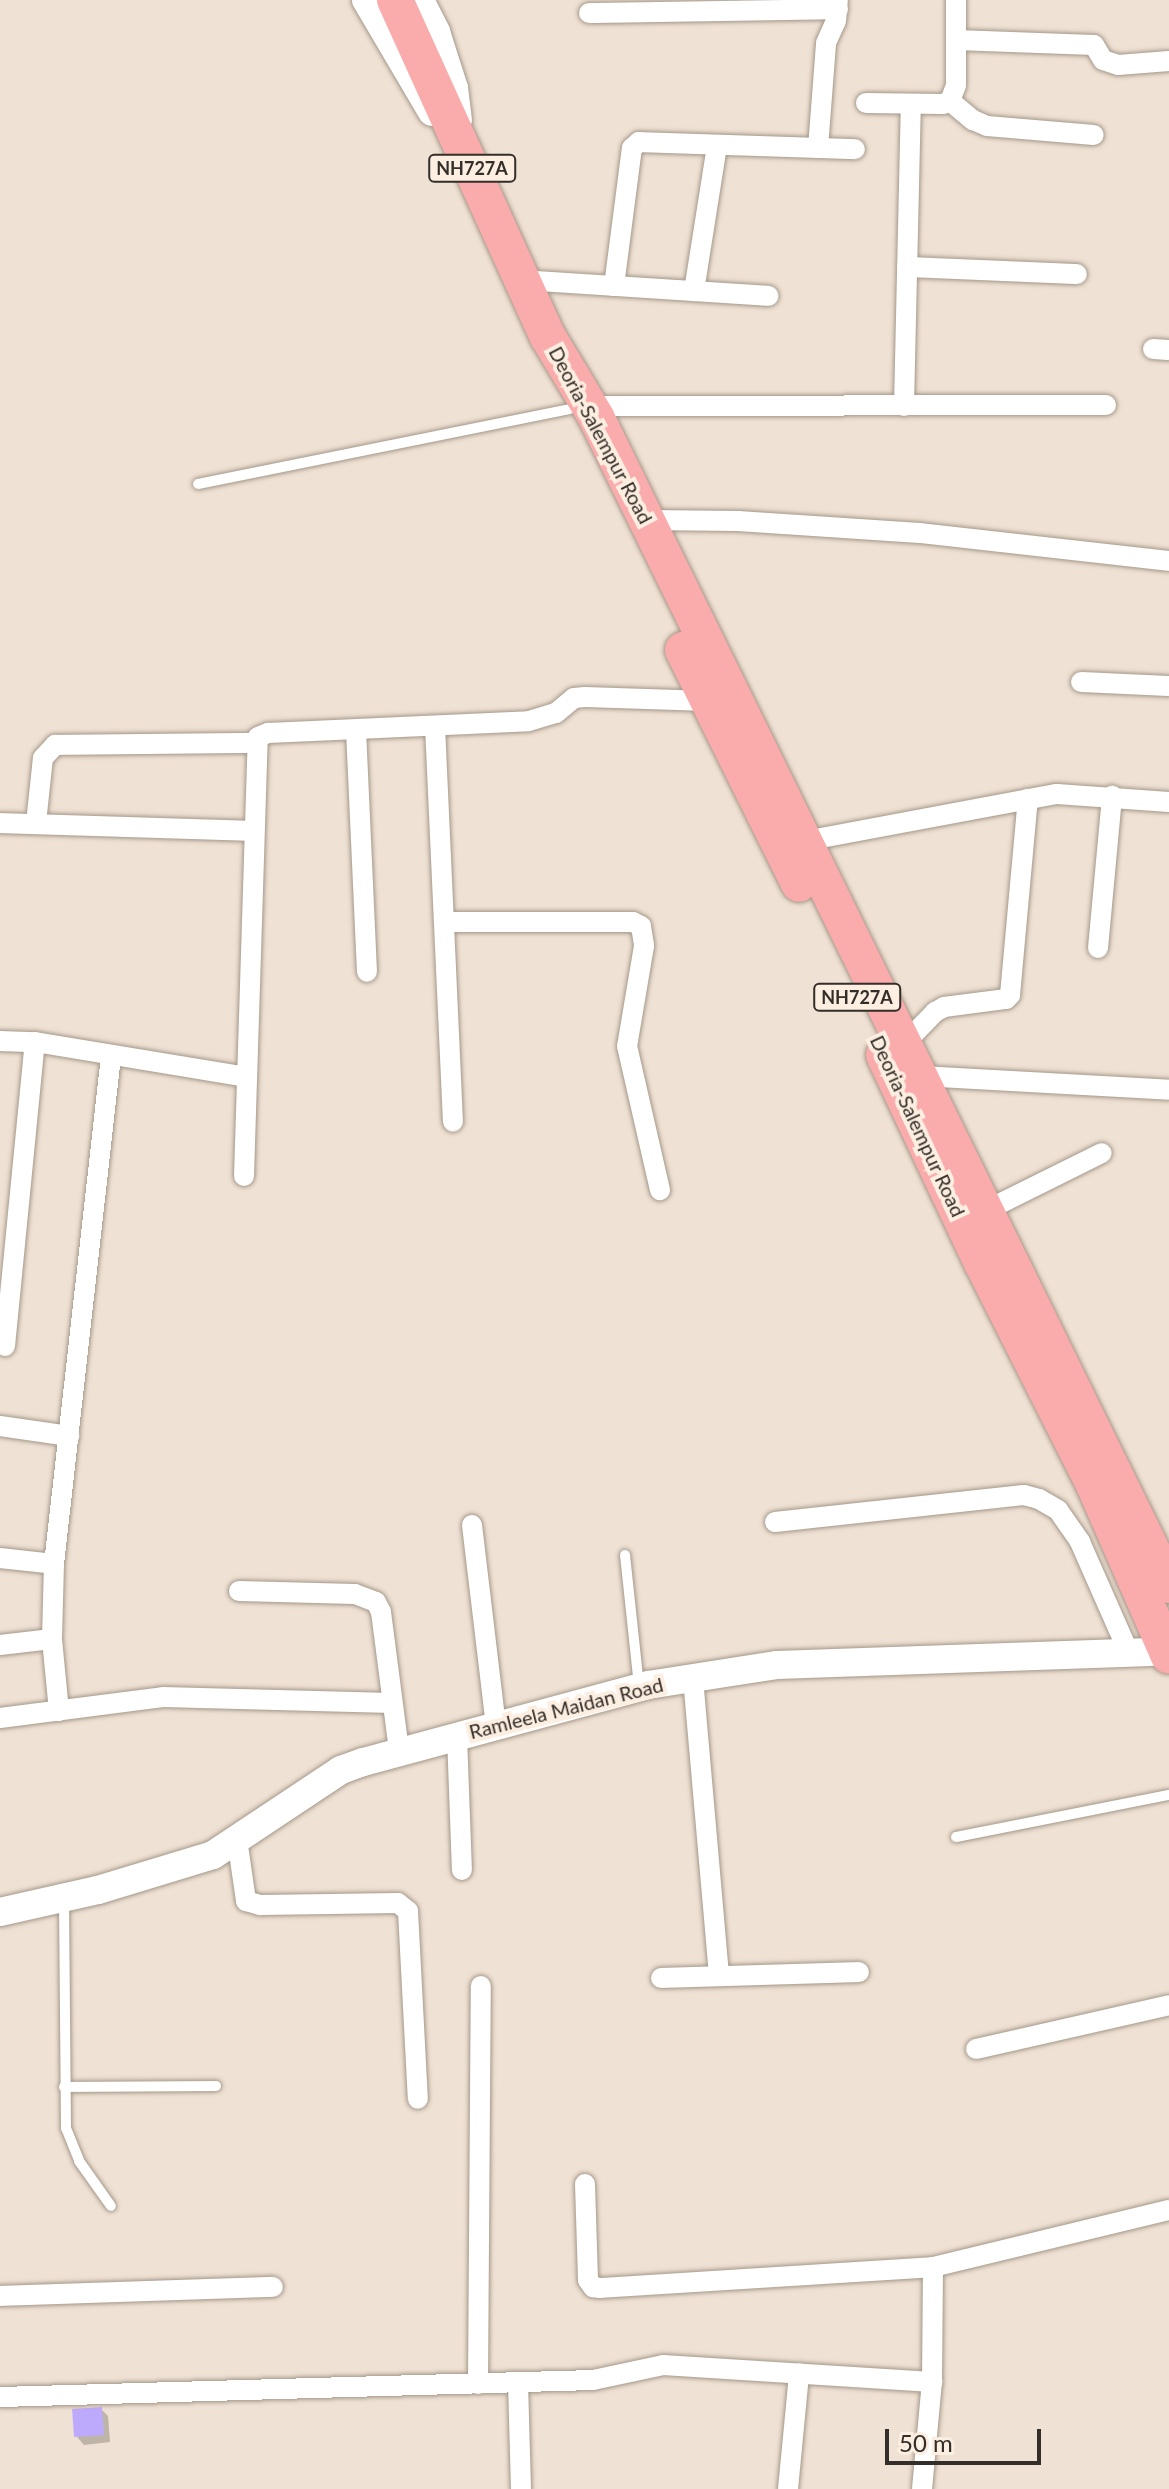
<!DOCTYPE html>
<style>
body{margin:0}
#map{position:relative;width:1169px;height:2489px;overflow:hidden;background:#efe1d3;font-family:Lato,sans-serif}
div>[style]{position:absolute}
.shadow>*{inset:0;background:#0003}
.building>*{inset:0;background:#beaafd;transform-origin:0 0}
.roads{filter:drop-shadow(0 0 2px #a4988a) drop-shadow(0 0 2px #a4988a)}
.lane>*{height:10px;margin:-5px;padding:0 5px;transform-origin:5px;border-radius:5px;background:#fff}
.street>*{height:20px;margin:-10px;padding:0 10px;transform-origin:10px;border-radius:10px;background:#fff}
.secondary>*{height:28px;margin:-14px;padding:0 14px;transform-origin:14px;border-radius:14px;background:#fff}
.highway>*{height:36px;margin:-18px;padding:0 18px;transform-origin:18px;border-radius:18px;background:#faabab}
span{translate:-50% -50%;white-space:nowrap;text-align:center;line-height:1.15;-webkit-text-stroke:8px #fceee0;paint-order:stroke}
.shield-label span{padding:2px 6px;background:#fceee0;border:2px solid;border-radius:6px;-webkit-text-stroke-width:0}
.shield-label{font-size:18px;color:#332e29;font-weight:700}
.street-label{font-size:20px;color:#332e29}
.scale{position:absolute;left:885px;top:2429px;width:156px;height:36px;box-sizing:border-box;border:4px solid #332e29;border-top:0;padding-left:10px;font-size:24px;line-height:28px;white-space:nowrap;color:#332e29;-webkit-text-stroke:6px #fceee0;paint-order:stroke}
</style>
<div id="map">
<div class="shadow">
<i style="clip-path:polygon(101px 2409px,108px 2416px,110px 2442px,84px 2445px,77px 2437px)"></i>
</div>
<div class="building">
<i style="left:102px;top:2407px;width:28px;height:30px;rotate:86deg"></i>
</div>
<div class="roads">
<div class="lane">
<i style="left:198px;top:484px;width:379px;rotate:-11.4deg"></i>
<i style="left:625px;top:1555px;width:132px;rotate:83.9deg"></i>
<i style="left:956px;top:1837px;width:217px;rotate:-11.2deg"></i>
<i style="left:64px;top:1900px;width:228px;rotate:89.5deg"></i>
<i style="left:66px;top:2128px;width:35px;rotate:68deg"></i>
<i style="left:79px;top:2161px;width:55px;rotate:54.6deg"></i>
<i style="left:64px;top:2087px;width:152px;rotate:-0.4deg"></i>
</div>
<div class="street">
<i style="left:589px;top:13px;width:249px;rotate:-0.9deg"></i>
<i style="left:956px;top:40px;width:138px;rotate:2.1deg"></i>
<i style="left:1094px;top:45px;width:17px;rotate:59deg"></i>
<i style="left:1103px;top:60px;width:16px;rotate:18deg"></i>
<i style="left:1118px;top:65px;width:51px;rotate:-4.5deg"></i>
<i style="left:950px;top:101px;width:30px;rotate:40deg"></i>
<i style="left:973px;top:120px;width:15px;rotate:23deg"></i>
<i style="left:987px;top:126px;width:107px;rotate:4.8deg"></i>
<i style="left:866px;top:103px;width:77px;rotate:0.7deg"></i>
<i style="left:943px;top:104px;width:8px;rotate:-23deg"></i>
<i style="left:950px;top:101px;width:17px;rotate:-69deg"></i>
<i style="left:956px;top:85px;width:85px;rotate:-90deg"></i>
<i style="left:818px;top:148px;width:105px;rotate:-85.6deg"></i>
<i style="left:826px;top:43px;width:24px;rotate:-66deg"></i>
<i style="left:836px;top:21px;width:21px;rotate:-85deg"></i>
<i style="left:907px;top:267px;width:170px;rotate:2.4deg"></i>
<i style="left:522px;top:280px;width:247px;rotate:3.7deg"></i>
<i style="left:614px;top:286px;width:139px;rotate:-82.6deg"></i>
<i style="left:632px;top:148px;width:9px;rotate:-41deg"></i>
<i style="left:639px;top:142px;width:216px;rotate:1.9deg"></i>
<i style="left:694px;top:291px;width:147px;rotate:-81deg"></i>
<i style="left:1153px;top:349px;width:16px;rotate:4deg"></i>
<i style="left:586px;top:406px;width:520px;rotate:-0.11deg"></i>
<i style="left:904px;top:406px;width:302px;rotate:-88.7deg"></i>
<i style="left:647px;top:520px;width:91px;rotate:0.6deg"></i>
<i style="left:738px;top:521px;width:182px;rotate:3.8deg"></i>
<i style="left:920px;top:533px;width:251px;rotate:6.4deg"></i>
<i style="left:1081px;top:682px;width:88px;rotate:2.6deg"></i>
<i style="left:435px;top:726px;width:396px;rotate:87.4deg"></i>
<i style="left:356px;top:730px;width:242px;rotate:87.4deg"></i>
<i style="left:0;top:823px;width:254px;rotate:1.8deg"></i>
<i style="left:36px;top:823px;width:65px;rotate:-83.9deg"></i>
<i style="left:43px;top:758px;width:18px;rotate:-47deg"></i>
<i style="left:55px;top:745px;width:202px;rotate:-0.6deg"></i>
<i style="left:805px;top:841px;width:256px;rotate:-10.6deg"></i>
<i style="left:1057px;top:794px;width:112px;rotate:4.1deg"></i>
<i style="left:444px;top:922px;width:189px"></i>
<i style="left:633px;top:922px;width:9px;rotate:27deg"></i>
<i style="left:641px;top:926px;width:20px;rotate:81deg"></i>
<i style="left:644px;top:946px;width:101px;rotate:99.6deg"></i>
<i style="left:627px;top:1046px;width:148px;rotate:77.1deg"></i>
<i style="left:1098px;top:948px;width:153px;rotate:-84.7deg"></i>
<i style="left:0;top:1041px;width:35px;rotate:2deg"></i>
<i style="left:35px;top:1042px;width:214px;rotate:9.4deg"></i>
<i style="left:905px;top:1043px;width:43px;rotate:-45.9deg"></i>
<i style="left:935px;top:1012px;width:10px;rotate:-29deg"></i>
<i style="left:944px;top:1007px;width:63px;rotate:-7.4deg"></i>
<i style="left:1006px;top:999px;width:6px;rotate:-45deg"></i>
<i style="left:1010px;top:995px;width:197px;rotate:-84.8deg"></i>
<i style="left:922px;top:1076px;width:247px;rotate:3.2deg"></i>
<i style="left:244px;top:1176px;width:439px;rotate:-88.2deg"></i>
<i style="left:258px;top:737px;width:11px;rotate:-22deg"></i>
<i style="left:268px;top:733px;width:261px;rotate:-2.6deg"></i>
<i style="left:529px;top:721px;width:28px;rotate:-17deg"></i>
<i style="left:556px;top:713px;width:23px;rotate:-40deg"></i>
<i style="left:574px;top:698px;width:11px;rotate:-5deg"></i>
<i style="left:585px;top:697px;width:123px;rotate:1.9deg"></i>
<i style="left:987px;top:1210px;width:128px;rotate:-26.4deg"></i>
<i style="left:5px;top:1346px;width:305px;rotate:-84.4deg"></i>
<i style="left:0;top:1426px;width:70px;rotate:8.2deg"></i>
<i style="left:775px;top:1522px;width:250px;rotate:-6.2deg"></i>
<i style="left:1024px;top:1495px;width:16px;rotate:15deg"></i>
<i style="left:1039px;top:1499px;width:22px;rotate:30deg"></i>
<i style="left:1058px;top:1510px;width:39px;rotate:55deg"></i>
<i style="left:1080px;top:1542px;width:121px;rotate:66.2deg"></i>
<i style="left:472px;top:1525px;width:202px;rotate:83.2deg"></i>
<i style="left:0;top:1558px;width:54px;rotate:6.3deg"></i>
<i style="left:239px;top:1591px;width:116px;rotate:1.5deg"></i>
<i style="left:355px;top:1594px;width:22px;rotate:21deg"></i>
<i style="left:376px;top:1602px;width:11px;rotate:63deg"></i>
<i style="left:381px;top:1612px;width:140px;rotate:82.6deg"></i>
<i style="left:0;top:1645px;width:52px;rotate:-6.6deg"></i>
<i style="left:693px;top:1678px;width:299px;rotate:85deg"></i>
<i style="left:59px;top:1711px;width:72px;rotate:-95.6deg"></i>
<i style="left:52px;top:1639px;width:75px;rotate:-88.5deg"></i>
<i style="left:54px;top:1564px;width:511px;rotate:-83.6deg"></i>
<i style="left:0;top:1718px;width:164px;rotate:-7.3deg"></i>
<i style="left:163px;top:1697px;width:229px;rotate:1.5deg"></i>
<i style="left:457px;top:1736px;width:134px;rotate:87.9deg"></i>
<i style="left:237px;top:1839px;width:63px;rotate:81.7deg"></i>
<i style="left:246px;top:1901px;width:15px;rotate:16deg"></i>
<i style="left:260px;top:1905px;width:138px;rotate:-0.8deg"></i>
<i style="left:398px;top:1903px;width:13px;rotate:39deg"></i>
<i style="left:408px;top:1911px;width:188px;rotate:87deg"></i>
<i style="left:661px;top:1978px;width:198px;rotate:-1.7deg"></i>
<i style="left:976px;top:2049px;width:198px;rotate:-12.8deg"></i>
<i style="left:585px;top:2184px;width:96px;rotate:88.2deg"></i>
<i style="left:588px;top:2280px;width:9px;rotate:54deg"></i>
<i style="left:593px;top:2287px;width:7px;rotate:8deg"></i>
<i style="left:600px;top:2288px;width:334px;rotate:-3.6deg"></i>
<i style="left:933px;top:2267px;width:243px;rotate:-13.6deg"></i>
<i style="left:0;top:2296px;width:273px;rotate:-1.9deg"></i>
<i style="left:518px;top:2382px;width:107px;rotate:88.4deg"></i>
<i style="left:478px;top:2384px;width:398px;rotate:-89.6deg"></i>
<i style="left:0;top:2397px;width:593px;rotate:-1.64deg"></i>
<i style="left:593px;top:2380px;width:72px;rotate:-12.1deg"></i>
<i style="left:663px;top:2365px;width:270px;rotate:3.6deg"></i>
<i style="left:788px;top:2489px;width:116px;rotate:-84.5deg"></i>
<i style="left:922px;top:2489px;width:107px;rotate:-84.7deg"></i>
<i style="left:932px;top:2382px;width:115px;rotate:-89.5deg"></i>
</div>
<div class="secondary">
<i style="left:366px;top:0;width:130px;rotate:59.5deg"></i>
<i style="left:420px;top:0;width:36px;rotate:63deg"></i>
<i style="left:436px;top:32px;width:59px;rotate:72.2deg"></i>
<i style="left:454px;top:88px;width:32px;rotate:83deg"></i>
<i style="left:0;top:1912px;width:100px;rotate:-12.7deg"></i>
<i style="left:98px;top:1890px;width:120px;rotate:-16.9deg"></i>
<i style="left:213px;top:1855px;width:154px;rotate:-33.6deg"></i>
<i style="left:341px;top:1770px;width:23px;rotate:-20deg"></i>
<i style="left:363px;top:1762px;width:295px;rotate:-15.1deg"></i>
<i style="left:648px;top:1685px;width:131px;rotate:-8.8deg"></i>
<i style="left:777px;top:1665px;width:392px;rotate:-2deg"></i>
</div>
<div class="highway">
<i style="left:395px;top:0;width:370px;rotate:65.6deg"></i>
<i style="left:548px;top:337px;width:93px;rotate:59deg"></i>
<i style="left:596px;top:417px;width:1301px;rotate:63.87deg"></i>
<i style="left:683px;top:650px;width:261px;rotate:63.6deg"></i>
<i style="left:884px;top:1055px;width:230px;rotate:64.8deg"></i>
<i style="left:982px;top:1263px;width:251px;rotate:63.2deg"></i>
<i style="left:1095px;top:1487px;width:184px;rotate:66.4deg"></i>
</div>
</div>
<div class="shield-label">
<span style="left:472px;top:168px">NH727A</span>
<span style="left:857px;top:997px">NH727A</span>
</div>
<div class="street-label">
<span style="left:601px;top:435px;rotate:62deg">Deoria-Salempur Road</span>
<span style="left:918px;top:1126px;rotate:65deg">Deoria-Salempur Road</span>
<span style="left:566px;top:1708px;rotate:-14deg">Ramleela Maidan Road</span>
</div>
<div class="scale">50 m</div>
</div>
